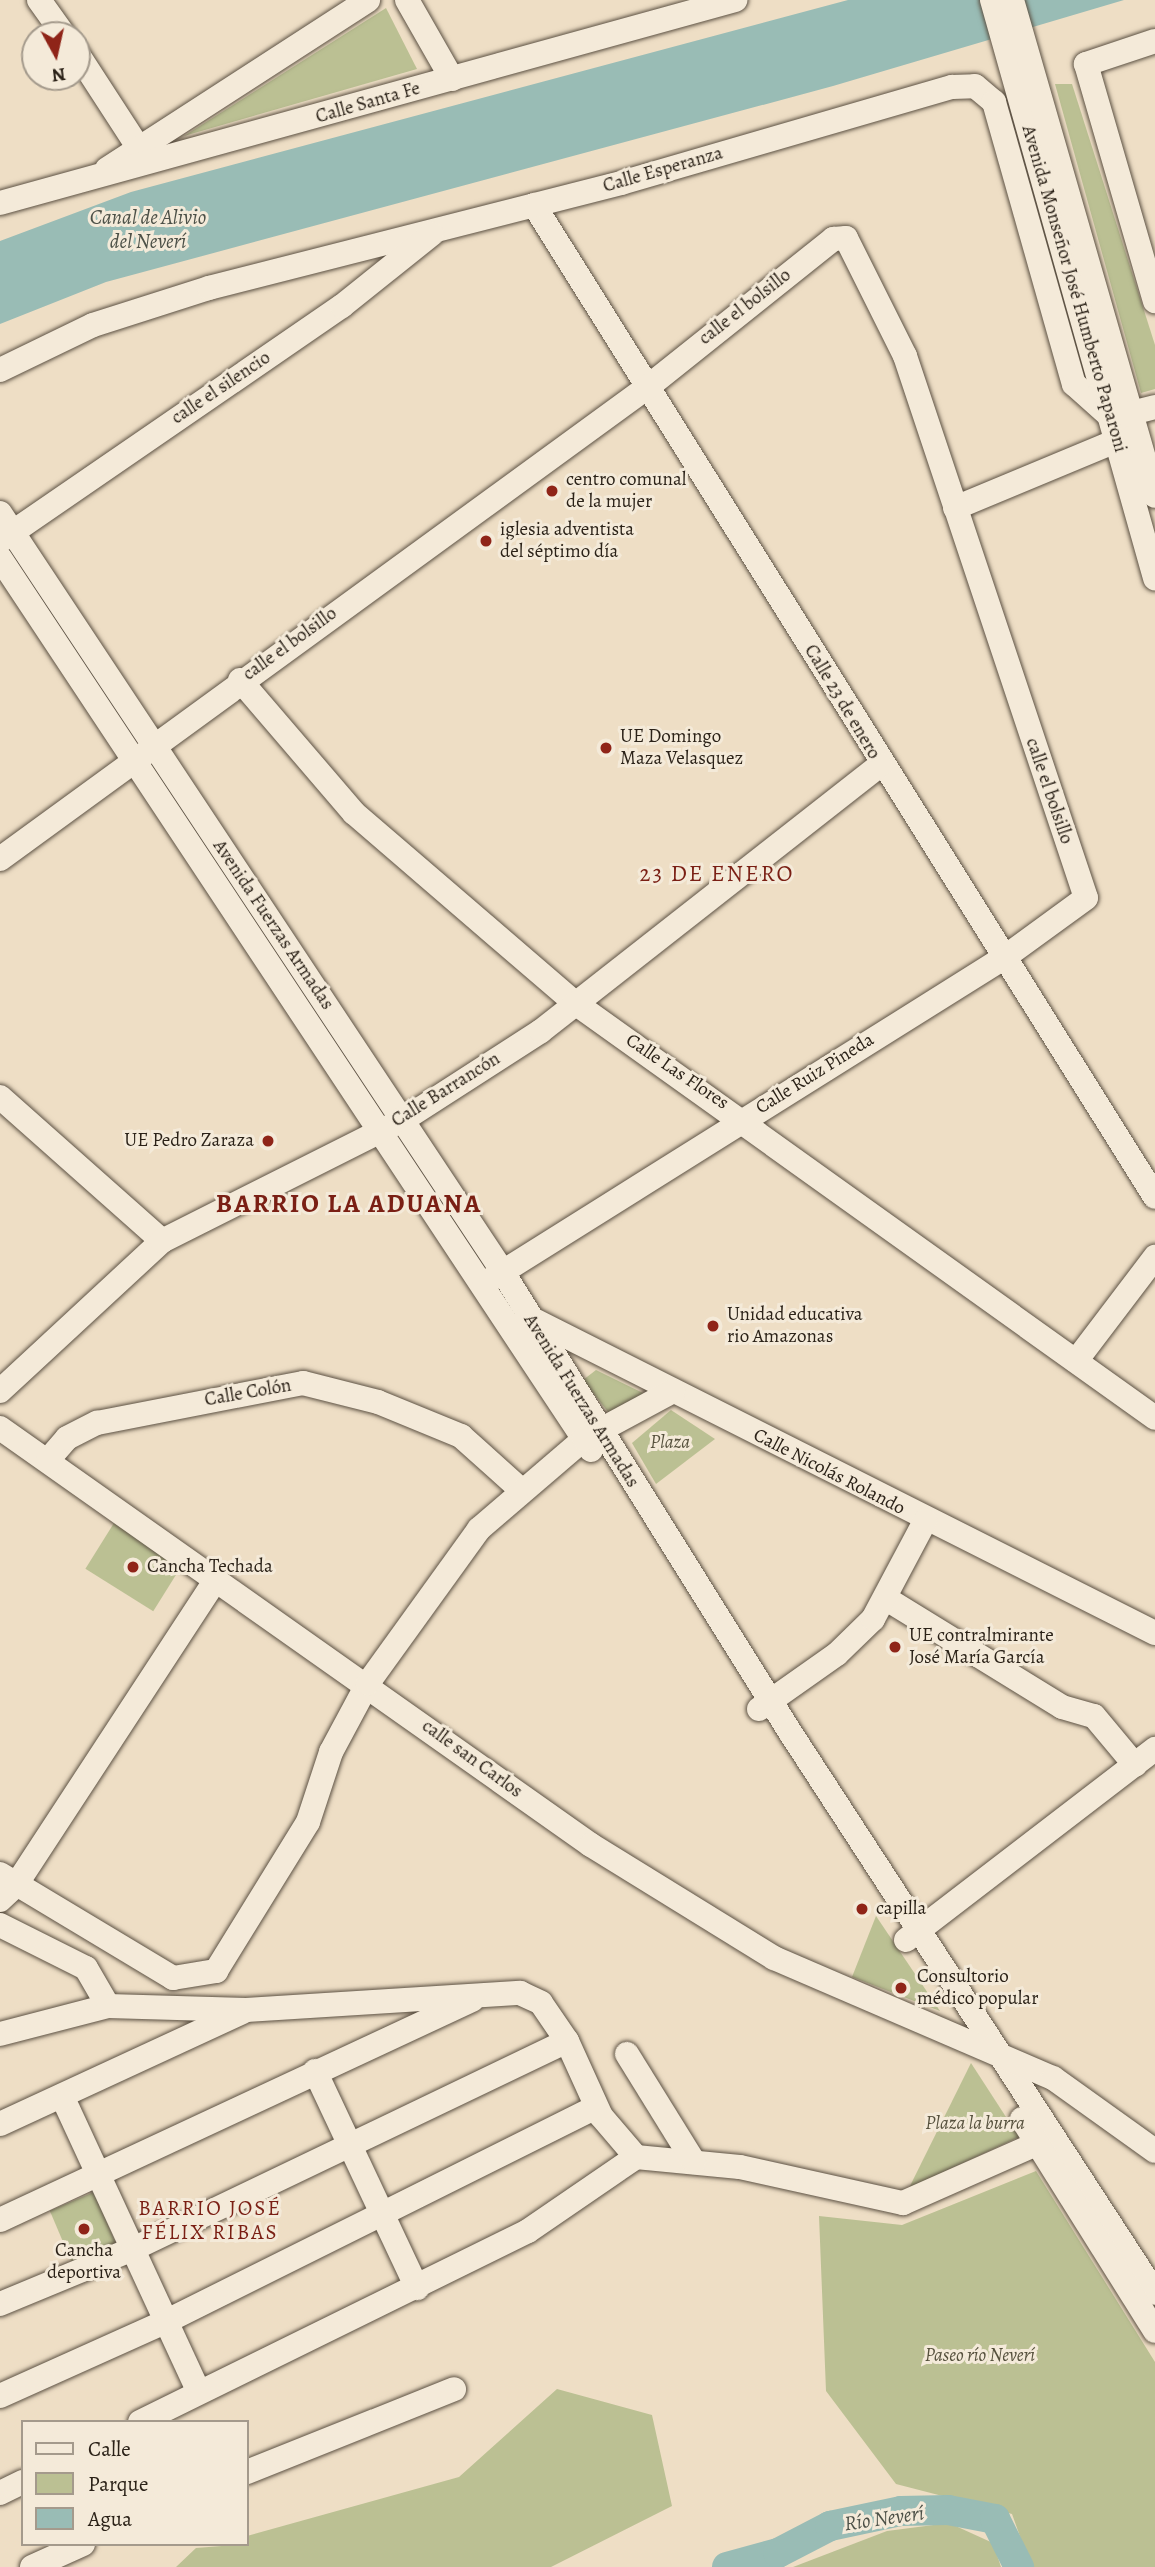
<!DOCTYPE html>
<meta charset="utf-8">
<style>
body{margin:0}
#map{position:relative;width:1155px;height:2567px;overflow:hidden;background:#eedec5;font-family:Alegreya,serif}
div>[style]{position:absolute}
.green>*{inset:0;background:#bbc093;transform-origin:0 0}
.water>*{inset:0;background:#99bcb5}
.river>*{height:30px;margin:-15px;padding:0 15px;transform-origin:15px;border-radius:15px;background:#99bcb5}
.roads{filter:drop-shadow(0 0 2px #5c5143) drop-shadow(0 0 2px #5c5143)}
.minor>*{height:24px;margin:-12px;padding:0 12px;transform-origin:12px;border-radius:12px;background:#f4ead9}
.dots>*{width:19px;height:19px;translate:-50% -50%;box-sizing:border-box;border:4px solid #f4ead9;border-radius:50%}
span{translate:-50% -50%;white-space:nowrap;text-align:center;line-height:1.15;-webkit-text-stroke:6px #f4ead9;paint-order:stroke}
.street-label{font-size:19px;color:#2b2218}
.poi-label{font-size:19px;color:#2b2218}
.left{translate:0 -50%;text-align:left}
.right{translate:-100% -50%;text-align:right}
.park-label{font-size:19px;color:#56513d;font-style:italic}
.water-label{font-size:21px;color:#4c5047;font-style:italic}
.neighbourhood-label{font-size:21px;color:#7a1f14;letter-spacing:2px}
.quarter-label{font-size:23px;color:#7a1f14;letter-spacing:2px}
.district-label{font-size:26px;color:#7a1f14;font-weight:700;letter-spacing:2px}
.legend{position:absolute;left:21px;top:2420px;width:228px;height:126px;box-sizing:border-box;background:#f4ead9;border:2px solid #a49a8c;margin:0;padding:9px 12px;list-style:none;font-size:21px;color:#2b2218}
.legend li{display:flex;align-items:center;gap:14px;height:35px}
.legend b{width:35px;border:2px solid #a49a8c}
.north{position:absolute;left:21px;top:21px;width:70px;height:70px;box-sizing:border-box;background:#f4ead9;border:2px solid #a49a8c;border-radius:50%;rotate:172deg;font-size:19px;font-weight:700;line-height:28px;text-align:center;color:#2b2218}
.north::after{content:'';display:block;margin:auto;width:24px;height:32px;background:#8f2418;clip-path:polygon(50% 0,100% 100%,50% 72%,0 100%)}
</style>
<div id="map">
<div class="green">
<i style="clip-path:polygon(386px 8px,417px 69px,184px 136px)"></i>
<i style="clip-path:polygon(1055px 84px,1072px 84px,1155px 345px,1155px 389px,1141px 393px)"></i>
<i style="clip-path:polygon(596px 1370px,645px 1394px,612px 1417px,583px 1380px)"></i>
<i style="clip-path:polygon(671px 1410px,715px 1439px,656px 1484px,632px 1443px)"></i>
<i style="left:114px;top:1523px;width:80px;height:54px;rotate:32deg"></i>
<i style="clip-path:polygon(876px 1916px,940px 2011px,852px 1977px)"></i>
<i style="clip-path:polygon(971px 2063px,1019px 2137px,909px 2188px)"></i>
<i style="clip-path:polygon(1036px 2171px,1155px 2362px,1155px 2567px,1031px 2567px,1012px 2514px,896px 2484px,826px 2391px,819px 2216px,902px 2225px)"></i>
<i style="left:94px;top:2192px;width:60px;height:48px;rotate:67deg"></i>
<i style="clip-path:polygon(557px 2389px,652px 2415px,672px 2506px,551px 2567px,176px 2567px,196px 2548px,247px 2544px,247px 2536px,459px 2477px)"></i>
<i style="clip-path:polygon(949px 2523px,993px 2543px,1001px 2567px,793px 2567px,887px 2531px)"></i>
</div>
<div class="water">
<i style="clip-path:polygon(848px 0,1124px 0,833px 86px,106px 282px,0 324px,0 241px,131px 192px)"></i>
</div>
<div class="river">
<i style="left:727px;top:2567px;width:53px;rotate:-15.4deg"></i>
<i style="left:778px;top:2553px;width:59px;rotate:-27.4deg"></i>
<i style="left:830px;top:2526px;width:73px;rotate:-11.9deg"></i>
<i style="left:901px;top:2511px;width:47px;rotate:-1.2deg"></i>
<i style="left:948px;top:2510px;width:48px;rotate:10.8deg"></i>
<i style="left:995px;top:2519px;width:54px;rotate:63.4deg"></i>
</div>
<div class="roads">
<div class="minor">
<i style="left:39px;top:0;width:43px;rotate:54.5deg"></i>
<i style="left:407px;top:0;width:91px;rotate:60.3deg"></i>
<i style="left:992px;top:0;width:601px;rotate:74.25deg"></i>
<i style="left:1012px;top:0;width:516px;rotate:73.92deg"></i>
<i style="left:1155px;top:41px;width:73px;rotate:161.6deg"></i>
<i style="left:1086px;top:64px;width:247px;rotate:73.8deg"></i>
<i style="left:77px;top:53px;width:112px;rotate:57deg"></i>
<i style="left:107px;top:169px;width:311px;rotate:-32.9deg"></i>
<i style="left:0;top:203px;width:763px;rotate:-15.44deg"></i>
<i style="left:534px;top:205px;width:1170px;rotate:57.95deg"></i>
<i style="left:0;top:370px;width:103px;rotate:-25.8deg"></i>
<i style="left:93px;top:325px;width:122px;rotate:-17.7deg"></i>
<i style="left:209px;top:288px;width:425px;rotate:-14.3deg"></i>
<i style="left:621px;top:183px;width:345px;rotate:-16.2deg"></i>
<i style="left:952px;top:87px;width:23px;rotate:-2deg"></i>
<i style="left:975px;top:86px;width:25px;rotate:40deg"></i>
<i style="left:994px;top:102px;width:293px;rotate:74.2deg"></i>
<i style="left:1074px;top:384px;width:51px;rotate:41.8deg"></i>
<i style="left:1112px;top:418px;width:44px;rotate:-14.3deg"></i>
<i style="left:955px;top:508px;width:177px;rotate:-22.6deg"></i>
<i style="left:0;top:513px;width:903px;rotate:56.47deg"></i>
<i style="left:499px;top:1266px;width:549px;rotate:58.02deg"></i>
<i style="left:790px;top:1732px;width:669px;rotate:56.95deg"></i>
<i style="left:0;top:541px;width:415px;rotate:-34.5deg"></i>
<i style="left:342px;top:306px;width:115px;rotate:-38.7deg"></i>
<i style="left:0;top:558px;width:1070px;rotate:56.47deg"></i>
<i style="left:240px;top:680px;width:175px;rotate:49.4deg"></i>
<i style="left:354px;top:813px;width:291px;rotate:40.7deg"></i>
<i style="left:575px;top:1003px;width:713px;rotate:35.58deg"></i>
<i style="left:0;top:859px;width:803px;rotate:-36.09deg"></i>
<i style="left:649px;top:386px;width:236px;rotate:-38.6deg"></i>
<i style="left:833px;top:239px;width:13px;rotate:-4deg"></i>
<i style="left:846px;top:238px;width:132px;rotate:63.4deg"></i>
<i style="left:905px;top:356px;width:571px;rotate:71.53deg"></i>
<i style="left:1086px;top:898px;width:100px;rotate:143.9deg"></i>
<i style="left:1005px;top:957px;width:614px;rotate:147.92deg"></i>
<i style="left:0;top:1097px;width:217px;rotate:41.6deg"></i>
<i style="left:528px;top:1317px;width:702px;rotate:26.75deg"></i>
<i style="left:1076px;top:1361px;width:131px;rotate:-52.8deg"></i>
<i style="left:0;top:1391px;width:221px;rotate:-42.8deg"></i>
<i style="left:162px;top:1241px;width:270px;rotate:-26.7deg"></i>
<i style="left:403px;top:1120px;width:164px;rotate:-32.8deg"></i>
<i style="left:541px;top:1031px;width:431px;rotate:-38.1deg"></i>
<i style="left:0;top:1428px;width:723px;rotate:35.21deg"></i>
<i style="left:591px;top:1845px;width:215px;rotate:31.7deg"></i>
<i style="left:774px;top:1958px;width:304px;rotate:23.3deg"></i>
<i style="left:1053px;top:2078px;width:125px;rotate:35.6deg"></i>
<i style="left:48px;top:1460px;width:29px;rotate:-49deg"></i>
<i style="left:67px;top:1438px;width:34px;rotate:-27deg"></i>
<i style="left:97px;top:1423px;width:210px;rotate:-11deg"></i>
<i style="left:303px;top:1383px;width:77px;rotate:14.2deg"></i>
<i style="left:378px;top:1402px;width:90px;rotate:22.3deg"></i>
<i style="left:461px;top:1436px;width:78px;rotate:41.9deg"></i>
<i style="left:885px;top:1598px;width:208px;rotate:31.6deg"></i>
<i style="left:1062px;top:1707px;width:33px;rotate:16deg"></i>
<i style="left:1094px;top:1716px;width:64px;rotate:50.1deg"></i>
<i style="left:759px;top:1709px;width:95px;rotate:-35.2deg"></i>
<i style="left:837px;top:1654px;width:50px;rotate:-44.2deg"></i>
<i style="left:873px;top:1619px;width:111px;rotate:-62deg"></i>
<i style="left:0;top:1874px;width:202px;rotate:31deg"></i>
<i style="left:173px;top:1978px;width:44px;rotate:-9.2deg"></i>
<i style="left:216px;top:1971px;width:175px;rotate:-58.3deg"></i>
<i style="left:308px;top:1822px;width:74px;rotate:-71.8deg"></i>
<i style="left:331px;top:1752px;width:78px;rotate:-61.8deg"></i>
<i style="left:368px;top:1683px;width:190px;rotate:-54.2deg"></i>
<i style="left:479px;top:1529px;width:138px;rotate:-40.6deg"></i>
<i style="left:584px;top:1439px;width:101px;rotate:-28.3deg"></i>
<i style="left:0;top:1900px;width:22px;rotate:-43deg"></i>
<i style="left:16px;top:1885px;width:366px;rotate:-56.8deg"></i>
<i style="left:0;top:1925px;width:96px;rotate:26.6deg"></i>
<i style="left:86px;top:1968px;width:44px;rotate:59.9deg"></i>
<i style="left:906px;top:1940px;width:314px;rotate:-37.5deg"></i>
<i style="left:0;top:2034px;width:112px;rotate:-14.5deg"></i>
<i style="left:108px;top:2006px;width:138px;rotate:1.7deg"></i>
<i style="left:246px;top:2010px;width:275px;rotate:-3.6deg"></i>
<i style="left:520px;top:1993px;width:23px;rotate:25deg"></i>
<i style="left:541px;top:2003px;width:46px;rotate:55.6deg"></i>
<i style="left:567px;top:2041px;width:82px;rotate:65.6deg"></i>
<i style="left:601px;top:2116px;width:54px;rotate:49.5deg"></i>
<i style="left:636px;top:2157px;width:104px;rotate:5.5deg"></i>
<i style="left:740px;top:2167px;width:167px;rotate:12.5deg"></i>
<i style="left:903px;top:2203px;width:163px;rotate:-23.9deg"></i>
<i style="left:627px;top:2054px;width:127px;rotate:58.2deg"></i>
<i style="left:315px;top:2071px;width:240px;rotate:64.8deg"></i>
<i style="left:62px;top:2096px;width:326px;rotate:65.2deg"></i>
<i style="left:1022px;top:2119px;width:250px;rotate:57.9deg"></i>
<i style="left:0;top:2124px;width:267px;rotate:-24.8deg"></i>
<i style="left:0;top:2220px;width:521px;rotate:-24.99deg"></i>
<i style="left:0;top:2304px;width:144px;rotate:-22.5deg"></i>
<i style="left:133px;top:2249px;width:481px;rotate:-25.6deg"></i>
<i style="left:0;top:2396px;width:183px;rotate:-24.2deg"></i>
<i style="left:167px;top:2321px;width:479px;rotate:-26.5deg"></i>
<i style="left:140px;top:2422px;width:432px;rotate:-26.2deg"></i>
<i style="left:528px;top:2231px;width:131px;rotate:-34.4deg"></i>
<i style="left:247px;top:2472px;width:223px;rotate:-21.8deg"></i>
<i style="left:0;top:2493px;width:25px;rotate:-26deg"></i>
<i style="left:32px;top:2567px;width:56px;rotate:-24.3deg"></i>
</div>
</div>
<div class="dots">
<i style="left:552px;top:491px;background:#8f2418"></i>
<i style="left:486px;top:541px;background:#8f2418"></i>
<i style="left:606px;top:748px;background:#8f2418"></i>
<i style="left:268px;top:1141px;background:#8f2418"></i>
<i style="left:713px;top:1326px;background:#8f2418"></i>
<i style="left:133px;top:1567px;background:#8f2418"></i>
<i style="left:895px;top:1647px;background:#8f2418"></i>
<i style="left:862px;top:1909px;background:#8f2418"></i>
<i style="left:901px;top:1988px;background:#8f2418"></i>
<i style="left:84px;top:2229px;background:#8f2418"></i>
</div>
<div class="street-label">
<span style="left:368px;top:103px;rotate:-16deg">Calle Santa Fe</span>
<span style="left:663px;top:170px;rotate:-16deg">Calle Esperanza</span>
<span style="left:1074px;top:289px;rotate:74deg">Avenida Monseñor José Humberto Paparoni</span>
<span style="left:745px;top:307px;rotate:-38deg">calle el bolsillo</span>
<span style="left:221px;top:388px;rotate:-34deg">calle el silencio</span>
<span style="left:290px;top:644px;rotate:-36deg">calle el bolsillo</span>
<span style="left:842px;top:702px;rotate:59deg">Calle 23 de enero</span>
<span style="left:1049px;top:791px;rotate:71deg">calle el bolsillo</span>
<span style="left:273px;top:925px;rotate:56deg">Avenida Fuerzas Armadas</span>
<span style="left:677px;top:1072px;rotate:34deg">Calle Las Flores</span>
<span style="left:815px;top:1074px;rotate:-32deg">Calle Ruiz Pineda</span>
<span style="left:446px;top:1090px;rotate:-32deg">Calle Barrancón</span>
<span style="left:248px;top:1393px;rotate:-10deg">Calle Colón</span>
<span style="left:581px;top:1401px;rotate:58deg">Avenida Fuerzas Armadas</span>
<span style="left:829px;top:1472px;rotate:27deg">Calle Nicolás Rolando</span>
<span style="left:472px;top:1759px;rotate:36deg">calle san Carlos</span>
</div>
<div class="poi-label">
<span class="left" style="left:566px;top:491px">centro comunal<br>de la mujer</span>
<span class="left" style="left:500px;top:541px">iglesia adventista<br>del séptimo día</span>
<span class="left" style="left:620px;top:748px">UE Domingo<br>Maza Velasquez</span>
<span class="right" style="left:254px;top:1141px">UE Pedro Zaraza</span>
<span class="left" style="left:727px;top:1326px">Unidad educativa<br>rio Amazonas</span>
<span class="left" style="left:147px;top:1567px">Cancha Techada</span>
<span class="left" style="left:909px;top:1647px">UE contralmirante<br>José María García</span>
<span class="left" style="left:876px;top:1909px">capilla</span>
<span class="left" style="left:917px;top:1988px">Consultorio<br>médico popular</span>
<span style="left:84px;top:2262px">Cancha<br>deportiva</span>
</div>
<div class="park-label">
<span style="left:670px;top:1443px">Plaza</span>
<span style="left:975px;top:2124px">Plaza la burra</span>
<span style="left:980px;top:2356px">Paseo río Neverí</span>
</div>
<div class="water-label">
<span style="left:148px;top:229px">Canal de Alivio<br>del Neverí</span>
<span style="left:884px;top:2518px;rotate:-8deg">Río Neverí</span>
</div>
<div class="neighbourhood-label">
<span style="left:210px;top:2220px">BARRIO JOSÉ<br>FÉLIX RIBAS</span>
</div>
<div class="quarter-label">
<span style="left:717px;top:874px">23 DE ENERO</span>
</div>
<div class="district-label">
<span style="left:349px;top:1204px">BARRIO LA ADUANA</span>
</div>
<ul class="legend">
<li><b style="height:9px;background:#f4ead9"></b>Calle</li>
<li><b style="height:19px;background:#bbc093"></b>Parque</li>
<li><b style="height:19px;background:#99bcb5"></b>Agua</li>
</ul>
<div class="north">N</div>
</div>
